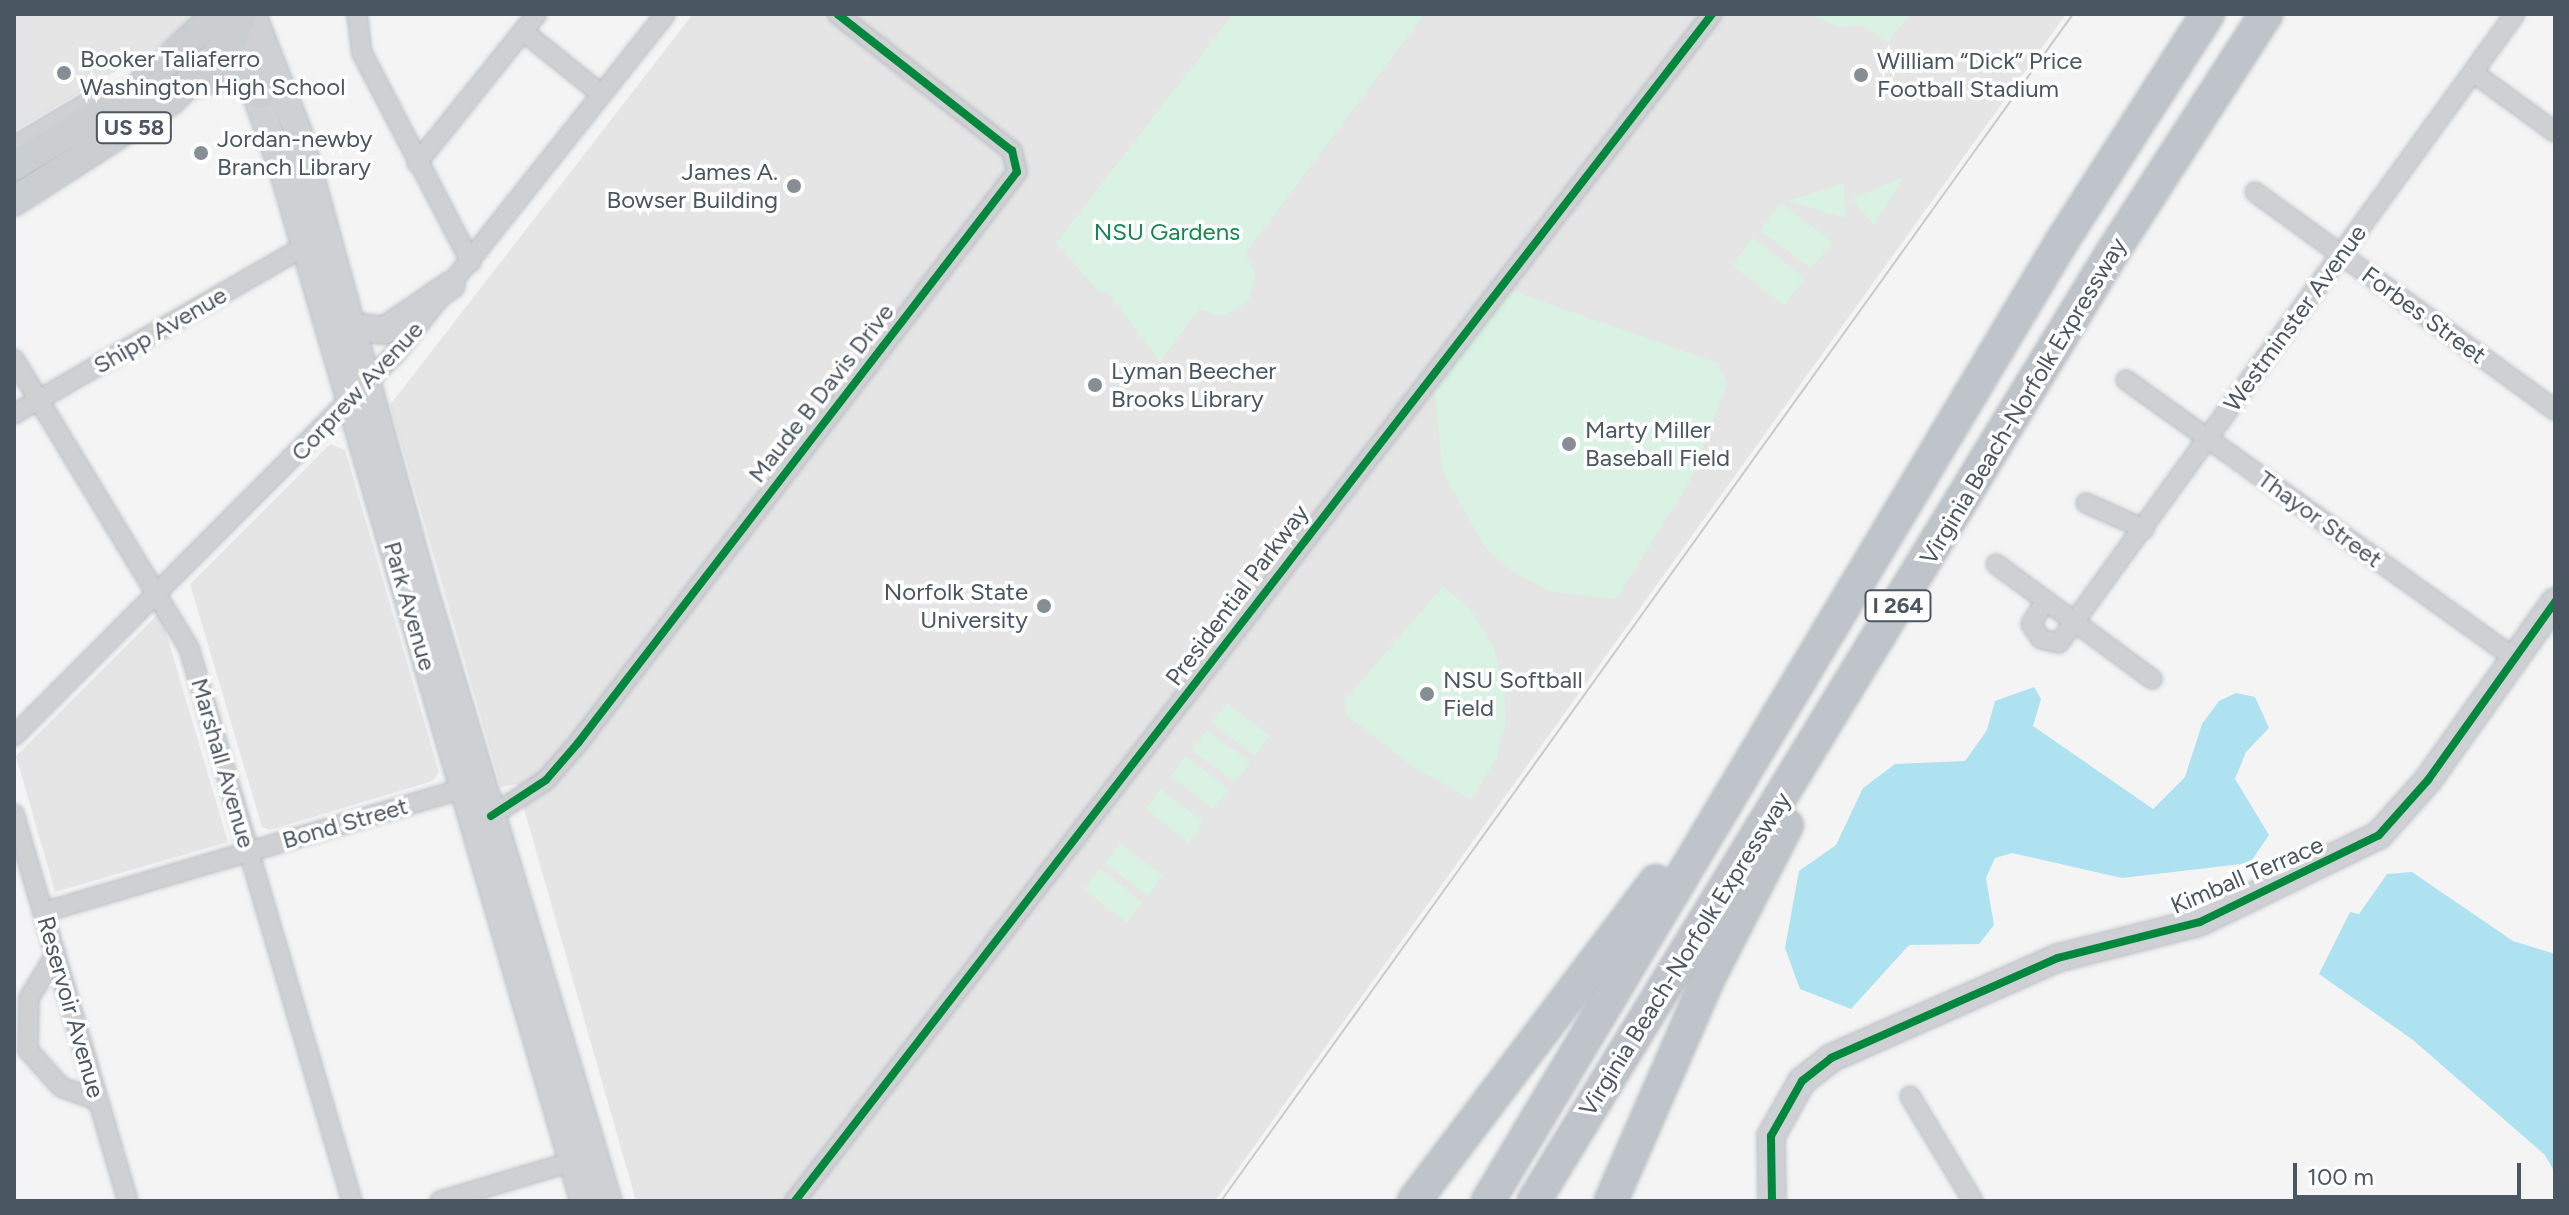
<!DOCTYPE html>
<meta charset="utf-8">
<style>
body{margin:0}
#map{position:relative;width:2569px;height:1215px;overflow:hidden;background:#f4f4f4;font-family:Figtree,sans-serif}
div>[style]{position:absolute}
.education>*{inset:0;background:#e6e5e6}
.green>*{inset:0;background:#d9f2e3;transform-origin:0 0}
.water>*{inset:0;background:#aee2f0}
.roads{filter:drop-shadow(0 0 2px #b9bec3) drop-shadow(0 0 2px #b9bec3)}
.street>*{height:18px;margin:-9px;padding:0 9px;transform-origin:9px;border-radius:9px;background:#ced0d2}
.secondary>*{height:26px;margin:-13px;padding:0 13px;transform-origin:13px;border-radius:13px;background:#ced0d4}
.primary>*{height:28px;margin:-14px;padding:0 14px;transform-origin:14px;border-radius:14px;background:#caced1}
.highway>*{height:32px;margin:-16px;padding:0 16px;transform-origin:16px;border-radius:16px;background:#bec4c9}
.tram>*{height:2px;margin:-1px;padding:0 1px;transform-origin:1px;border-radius:1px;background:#c9cacc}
.cycleway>*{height:8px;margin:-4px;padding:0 4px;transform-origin:4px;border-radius:4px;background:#00873e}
.dots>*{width:22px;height:22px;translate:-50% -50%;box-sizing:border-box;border:4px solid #fff;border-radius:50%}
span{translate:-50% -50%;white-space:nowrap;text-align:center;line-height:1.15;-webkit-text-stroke:7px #fff;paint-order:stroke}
.shield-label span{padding:2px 6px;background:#fff;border:2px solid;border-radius:6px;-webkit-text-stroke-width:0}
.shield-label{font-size:22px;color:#4a5661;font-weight:700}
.poi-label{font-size:24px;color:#4a5661}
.left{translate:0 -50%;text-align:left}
.right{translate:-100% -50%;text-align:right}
.park-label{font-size:24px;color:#17864f}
.street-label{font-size:24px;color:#4a5661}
.frame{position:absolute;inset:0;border:16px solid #4a5661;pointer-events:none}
.scale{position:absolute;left:2293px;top:1163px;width:228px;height:36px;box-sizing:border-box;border:4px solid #4a5661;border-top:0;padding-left:10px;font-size:24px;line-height:28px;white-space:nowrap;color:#4a5661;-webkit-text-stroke:6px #fff;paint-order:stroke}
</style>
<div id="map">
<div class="education">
<i style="clip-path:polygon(14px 14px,213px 14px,14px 131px)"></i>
<i style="clip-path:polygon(693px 14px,2066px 14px,1215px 1201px,636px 1201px,517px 784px,501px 787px,390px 405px)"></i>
<i style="clip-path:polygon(330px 444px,345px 450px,439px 772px,433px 781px,270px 830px,262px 827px,190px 584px)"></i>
<i style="clip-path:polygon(160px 612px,228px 842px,55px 892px,16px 756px)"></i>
</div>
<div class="green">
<i style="clip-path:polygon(1233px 14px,1423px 16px,1245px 254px,1256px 274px,1248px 302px,1222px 316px,1199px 309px,1160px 362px,1106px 290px,1100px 293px,1056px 243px)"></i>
<i style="clip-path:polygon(1808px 14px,1910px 14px,1887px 43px,1865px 26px,1839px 27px)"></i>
<i style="clip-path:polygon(1904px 177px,1874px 225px,1852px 199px)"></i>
<i style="clip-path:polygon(1844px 183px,1845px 218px,1789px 201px)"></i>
<i style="left:1781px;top:203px;width:64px;height:34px;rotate:37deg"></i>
<i style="left:1753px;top:238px;width:66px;height:34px;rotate:38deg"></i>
<i style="clip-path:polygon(1509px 290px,1718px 363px,1727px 384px,1691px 479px,1616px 599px,1554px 592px,1515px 573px,1486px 549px,1443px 472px,1434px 385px)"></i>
<i style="clip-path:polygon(1443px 586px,1472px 612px,1494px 648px,1504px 689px,1506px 722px,1496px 759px,1471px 799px,1418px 770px,1346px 715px,1345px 700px)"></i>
<i style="left:1227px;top:703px;width:54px;height:25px;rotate:38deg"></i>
<i style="left:1207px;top:730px;width:54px;height:25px;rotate:37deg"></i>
<i style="left:1186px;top:756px;width:54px;height:25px;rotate:38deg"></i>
<i style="left:1161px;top:789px;width:54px;height:25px;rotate:38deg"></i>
<i style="left:1120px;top:843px;width:54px;height:25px;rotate:38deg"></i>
<i style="left:1100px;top:869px;width:54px;height:26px;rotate:38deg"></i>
</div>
<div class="water">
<i style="clip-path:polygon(2034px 687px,2041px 699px,2033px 726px,2153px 809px,2185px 777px,2202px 724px,2219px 701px,2236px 693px,2255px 697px,2269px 728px,2246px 752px,2235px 779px,2269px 835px,2250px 863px,2122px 878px,2012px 853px,1995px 858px,1986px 878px,1994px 925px,1979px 944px,1909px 945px,1851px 1009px,1800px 989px,1785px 948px,1799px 871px,1836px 845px,1863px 788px,1895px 764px,1965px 761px,1987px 730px,1995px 701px)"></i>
<i style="clip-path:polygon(2412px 872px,2513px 941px,2555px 954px,2555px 1173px,2545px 1155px,2413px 1040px,2319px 974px,2350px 912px,2359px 914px,2387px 874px)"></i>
</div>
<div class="roads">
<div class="street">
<i style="left:357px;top:14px;width:39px;rotate:83deg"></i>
<i style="left:362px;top:53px;width:236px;rotate:62.5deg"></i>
<i style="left:524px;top:32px;width:99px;rotate:38.8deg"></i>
<i style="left:2474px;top:73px;width:100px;rotate:36.1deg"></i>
<i style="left:14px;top:146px;width:85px;rotate:-30.5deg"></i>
<i style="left:87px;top:103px;width:34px;rotate:-14deg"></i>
<i style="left:417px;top:163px;width:191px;rotate:-51.2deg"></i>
<i style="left:2255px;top:192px;width:371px;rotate:36deg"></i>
<i style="left:14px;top:359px;width:338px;rotate:58.8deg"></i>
<i style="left:189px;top:648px;width:577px;rotate:73.58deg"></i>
<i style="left:2126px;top:380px;width:477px;rotate:35.6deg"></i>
<i style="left:14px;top:414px;width:346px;rotate:-30deg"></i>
<i style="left:2086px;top:503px;width:64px;rotate:24.1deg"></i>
<i style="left:1996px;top:564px;width:194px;rotate:36.4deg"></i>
<i style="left:2045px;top:601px;width:27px;rotate:121deg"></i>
<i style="left:2031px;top:624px;width:18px;rotate:56deg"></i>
<i style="left:2041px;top:639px;width:18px;rotate:13deg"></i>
<i style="left:2059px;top:643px;width:777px;rotate:-54.06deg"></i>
<i style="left:14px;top:736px;width:540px;rotate:-45.08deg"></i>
<i style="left:395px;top:354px;width:434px;rotate:-51.5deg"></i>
<i style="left:14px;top:814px;width:403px;rotate:73.6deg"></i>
<i style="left:491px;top:816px;width:66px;rotate:-33.2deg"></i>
<i style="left:546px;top:780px;width:49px;rotate:-49.1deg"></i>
<i style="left:578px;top:743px;width:720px;rotate:-52.45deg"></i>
<i style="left:1017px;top:172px;width:22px;rotate:-103deg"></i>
<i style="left:1012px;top:151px;width:222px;rotate:-141.9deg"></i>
<i style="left:44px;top:912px;width:437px;rotate:-16.4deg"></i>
<i style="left:56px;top:954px;width:52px;rotate:121.5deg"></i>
<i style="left:29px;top:998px;width:52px;rotate:91.1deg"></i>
<i style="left:28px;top:1050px;width:50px;rotate:48.3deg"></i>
<i style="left:61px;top:1087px;width:40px;rotate:20.2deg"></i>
<i style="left:1910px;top:1096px;width:122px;rotate:59deg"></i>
<i style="left:440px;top:1201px;width:147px;rotate:-16.6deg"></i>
<i style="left:795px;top:1201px;width:1500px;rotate:-52.31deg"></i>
</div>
<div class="secondary">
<i style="left:228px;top:14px;width:165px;rotate:70.6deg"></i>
<i style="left:283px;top:170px;width:1074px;rotate:73.72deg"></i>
<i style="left:252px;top:14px;width:127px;rotate:68.7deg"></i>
<i style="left:298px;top:132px;width:471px;rotate:74.6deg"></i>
<i style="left:423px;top:586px;width:642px;rotate:73.26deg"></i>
<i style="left:354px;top:327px;width:31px;rotate:6deg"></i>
<i style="left:385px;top:330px;width:80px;rotate:-34.3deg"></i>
<i style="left:1772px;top:1201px;width:65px;rotate:-90.9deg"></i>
<i style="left:1771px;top:1136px;width:63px;rotate:-60.6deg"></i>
<i style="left:1802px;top:1081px;width:37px;rotate:-38deg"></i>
<i style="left:1831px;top:1058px;width:248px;rotate:-23.8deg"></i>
<i style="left:2058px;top:958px;width:146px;rotate:-14.2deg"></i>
<i style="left:2200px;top:922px;width:199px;rotate:-25.9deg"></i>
<i style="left:2379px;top:835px;width:74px;rotate:-48.3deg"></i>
<i style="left:2428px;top:780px;width:219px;rotate:-54.5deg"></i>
</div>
<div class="primary">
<i style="left:193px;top:83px;width:38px;rotate:-15deg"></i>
<i style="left:230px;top:73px;width:37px;rotate:35deg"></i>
<i style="left:14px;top:166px;width:137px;rotate:-31.3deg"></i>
<i style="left:131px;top:95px;width:119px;rotate:-43deg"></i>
<i style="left:14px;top:201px;width:187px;rotate:-32.8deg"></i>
<i style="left:171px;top:100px;width:87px;rotate:-45.5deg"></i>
<i style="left:232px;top:38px;width:26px;rotate:-67deg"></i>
</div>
<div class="highway">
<i style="left:1414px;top:1201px;width:401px;rotate:-52.9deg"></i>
<i style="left:1488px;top:1201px;width:1122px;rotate:-59.12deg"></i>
<i style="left:2064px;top:238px;width:266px;rotate:-57.3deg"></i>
<i style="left:1534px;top:1201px;width:1110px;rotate:-58.63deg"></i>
<i style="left:2112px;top:253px;width:284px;rotate:-57.2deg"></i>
<i style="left:1611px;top:1201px;width:240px;rotate:-66.4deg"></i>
<i style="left:1707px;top:981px;width:175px;rotate:-62.9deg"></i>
</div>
</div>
<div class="tram">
<i style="left:1221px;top:1201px;width:1461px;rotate:-54.33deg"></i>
</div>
<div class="cycleway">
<i style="left:491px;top:816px;width:66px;rotate:-33.2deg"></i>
<i style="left:546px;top:780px;width:49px;rotate:-49.1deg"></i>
<i style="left:578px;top:743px;width:720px;rotate:-52.45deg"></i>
<i style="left:1017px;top:172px;width:22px;rotate:-103deg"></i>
<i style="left:1012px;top:151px;width:222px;rotate:-141.9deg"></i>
<i style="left:795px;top:1201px;width:1500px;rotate:-52.31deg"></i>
<i style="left:1772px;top:1201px;width:65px;rotate:-90.9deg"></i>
<i style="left:1771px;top:1136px;width:63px;rotate:-60.6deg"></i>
<i style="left:1802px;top:1081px;width:37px;rotate:-38deg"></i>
<i style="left:1831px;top:1058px;width:248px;rotate:-23.8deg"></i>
<i style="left:2058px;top:958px;width:146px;rotate:-14.2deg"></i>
<i style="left:2200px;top:922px;width:199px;rotate:-25.9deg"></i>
<i style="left:2379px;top:835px;width:74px;rotate:-48.3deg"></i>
<i style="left:2428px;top:780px;width:219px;rotate:-54.5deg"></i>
</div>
<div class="dots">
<i style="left:64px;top:73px;background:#868d94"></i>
<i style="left:1861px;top:75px;background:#868d94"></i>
<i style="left:201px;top:153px;background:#868d94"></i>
<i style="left:794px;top:186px;background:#868d94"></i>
<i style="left:1095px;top:385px;background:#868d94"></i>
<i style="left:1569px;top:444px;background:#868d94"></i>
<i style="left:1044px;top:606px;background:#868d94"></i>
<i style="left:1427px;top:694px;background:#868d94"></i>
</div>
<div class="shield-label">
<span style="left:134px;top:128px">US 58</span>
<span style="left:1898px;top:606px">I 264</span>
</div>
<div class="poi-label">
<span class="left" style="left:80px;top:73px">Booker Taliaferro<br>Washington High School</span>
<span class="left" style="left:1877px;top:75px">William “Dick” Price<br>Football Stadium</span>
<span class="left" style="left:217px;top:153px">Jordan-newby<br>Branch Library</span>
<span class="right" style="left:778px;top:186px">James A.<br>Bowser Building</span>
<span class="left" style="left:1111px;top:385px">Lyman Beecher<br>Brooks Library</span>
<span class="left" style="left:1585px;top:444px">Marty Miller<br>Baseball Field</span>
<span class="right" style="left:1028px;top:606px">Norfolk State<br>University</span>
<span class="left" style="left:1443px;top:694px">NSU Softball<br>Field</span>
</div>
<div class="park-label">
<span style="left:1167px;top:232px">NSU Gardens</span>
</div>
<div class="street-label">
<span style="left:2424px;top:315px;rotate:36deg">Forbes Street</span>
<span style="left:2295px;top:318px;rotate:-54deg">Westminster Avenue</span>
<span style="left:160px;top:330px;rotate:-30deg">Shipp Avenue</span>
<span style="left:357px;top:391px;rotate:-47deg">Corprew Avenue</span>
<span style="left:821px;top:393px;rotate:-52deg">Maude B Davis Drive</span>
<span style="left:2023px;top:401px;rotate:-59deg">Virginia Beach-Norfolk Expressway</span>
<span style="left:2320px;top:519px;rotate:36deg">Thayor Street</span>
<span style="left:1237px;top:595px;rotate:-53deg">Presidential Parkway</span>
<span style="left:410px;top:606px;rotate:74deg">Park Avenue</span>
<span style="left:223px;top:763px;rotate:74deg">Marshall Avenue</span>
<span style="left:345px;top:823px;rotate:-16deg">Bond Street</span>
<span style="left:2247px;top:875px;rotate:-23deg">Kimball Terrace</span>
<span style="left:1685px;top:954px;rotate:-58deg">Virginia Beach-Norfolk Expressway</span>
<span style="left:71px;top:1007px;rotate:74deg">Reservoir Avenue</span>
</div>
<div class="frame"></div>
<div class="scale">100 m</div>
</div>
